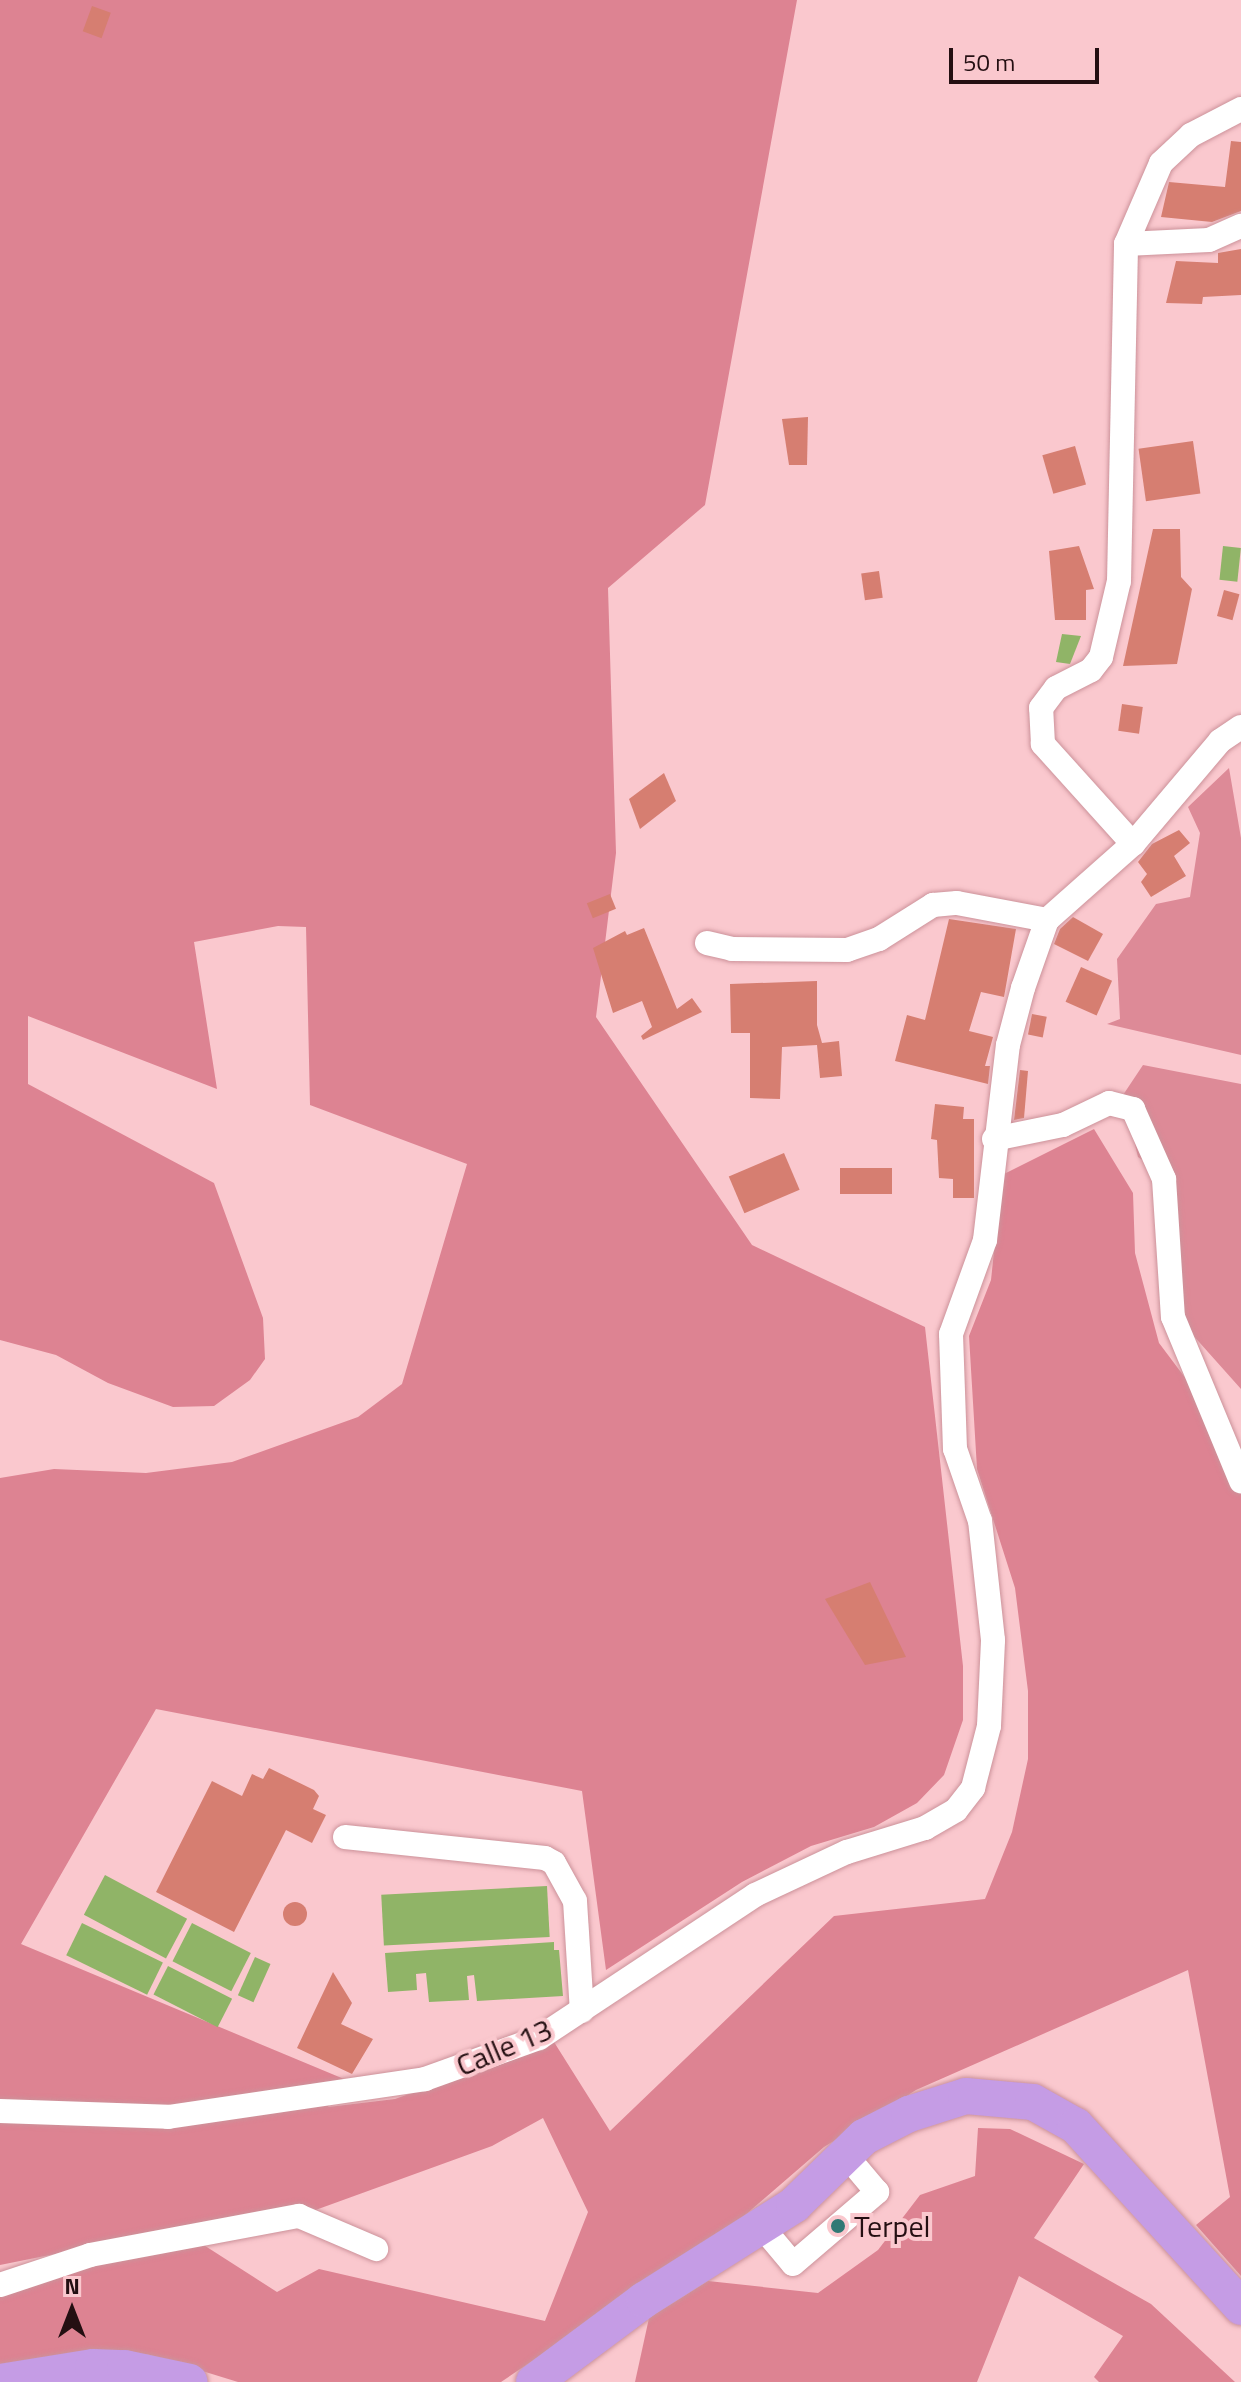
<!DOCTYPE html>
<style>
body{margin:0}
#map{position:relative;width:1241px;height:2382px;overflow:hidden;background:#fac8ce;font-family:"Titillium Web",sans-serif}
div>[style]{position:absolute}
.green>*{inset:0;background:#dd8a97}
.forest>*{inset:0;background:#dd8392}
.water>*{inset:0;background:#90b467;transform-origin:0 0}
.building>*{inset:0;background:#d67e71;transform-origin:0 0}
.round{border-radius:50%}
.roads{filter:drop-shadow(0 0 2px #cc929a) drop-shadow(0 0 2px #cc929a)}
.minor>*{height:24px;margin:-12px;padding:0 12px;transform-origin:12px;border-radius:12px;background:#fff}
.highway>*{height:36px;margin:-18px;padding:0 18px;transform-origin:18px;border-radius:18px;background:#c59ce5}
.dots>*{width:22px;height:22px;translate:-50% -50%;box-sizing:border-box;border:4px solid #fac8ce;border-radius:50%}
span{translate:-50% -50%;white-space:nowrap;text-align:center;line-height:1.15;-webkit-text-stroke:8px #fac8ce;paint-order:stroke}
.street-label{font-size:30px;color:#240f12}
.poi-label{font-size:30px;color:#240f12}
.left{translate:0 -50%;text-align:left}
.north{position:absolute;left:32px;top:2270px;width:80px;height:80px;-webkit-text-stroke:6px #fac8ce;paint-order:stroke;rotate:0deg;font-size:22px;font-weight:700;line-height:32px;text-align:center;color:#240f12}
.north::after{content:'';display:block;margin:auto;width:28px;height:36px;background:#240f12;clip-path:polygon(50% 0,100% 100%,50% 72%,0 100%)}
.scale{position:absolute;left:949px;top:48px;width:150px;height:36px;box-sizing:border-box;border:4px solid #240f12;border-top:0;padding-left:10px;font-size:24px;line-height:28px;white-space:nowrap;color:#240f12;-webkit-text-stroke:6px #fac8ce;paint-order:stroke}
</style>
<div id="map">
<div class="green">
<i style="clip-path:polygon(1229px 768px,1241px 838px,1241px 1055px,1107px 1024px,1120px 1019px,1117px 959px,1156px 904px,1190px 897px,1200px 833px,1188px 807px)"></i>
<i style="clip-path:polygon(1143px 1065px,1241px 1084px,1241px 1389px,1183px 1324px,1156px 1169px,1138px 1157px,1123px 1095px)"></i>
</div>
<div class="forest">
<i style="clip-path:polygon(0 0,797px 0,705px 505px,608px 588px,616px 853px,596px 1017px,752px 1245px,925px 1327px,963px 1666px,963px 1720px,944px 1775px,917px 1803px,874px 1827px,811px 1846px,742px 1882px,606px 1970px,582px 1791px,156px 1709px,21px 1944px,344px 2079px,328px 2107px,395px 2099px,554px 2042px,610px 2131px,834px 1916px,985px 1899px,1012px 1832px,1028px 1759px,1028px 1691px,1015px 1588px,977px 1469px,969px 1336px,991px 1280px,1002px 1175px,1094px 1129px,1133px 1193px,1135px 1253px,1159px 1343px,1241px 1452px,1241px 2276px,1196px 2225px,1230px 2197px,1188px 1970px,916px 2090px,824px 2147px,737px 2222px,501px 2382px,238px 2382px,147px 2354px,79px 2356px,0 2370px,0 2296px,65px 2271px,199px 2242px,277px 2292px,319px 2269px,545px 2321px,588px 2212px,543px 2118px,492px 2146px,299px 2216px,294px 2206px,0 2265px,0 1478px,54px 1469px,146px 1473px,232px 1462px,358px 1417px,402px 1384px,467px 1164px,310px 1105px,306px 927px,278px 926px,194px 942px,217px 1089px,28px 1016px,28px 1084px,214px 1183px,263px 1318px,265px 1359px,250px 1380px,214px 1406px,173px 1407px,108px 1383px,56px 1355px,0 1340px)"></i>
<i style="clip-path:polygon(978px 2128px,1010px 2129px,1084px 2164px,1034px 2238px,1151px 2304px,1235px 2382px,1099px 2382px,1094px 2377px,1123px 2336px,1019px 2276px,977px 2382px,635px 2382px,649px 2318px,708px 2281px,818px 2293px,878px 2250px,920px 2195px,975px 2176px)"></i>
</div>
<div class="water">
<i style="left:1223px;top:546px;width:18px;height:34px;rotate:6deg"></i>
<i style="clip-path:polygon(1062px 634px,1081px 636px,1070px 664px,1056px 662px)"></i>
<i style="left:105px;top:1875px;width:93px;height:45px;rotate:28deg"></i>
<i style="left:547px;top:1886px;width:51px;height:166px;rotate:87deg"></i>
<i style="left:82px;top:1923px;width:90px;height:36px;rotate:26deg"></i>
<i style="left:192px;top:1923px;width:66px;height:43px;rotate:27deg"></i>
<i style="clip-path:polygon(554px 1942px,554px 1950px,559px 1950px,563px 1996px,477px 2001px,474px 1975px,467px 1976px,469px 2000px,429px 2002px,426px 1973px,416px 1974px,417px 1990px,388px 1992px,385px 1953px)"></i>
<i style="left:255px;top:1957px;width:17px;height:42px;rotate:24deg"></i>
<i style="left:168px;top:1966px;width:72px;height:32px;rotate:27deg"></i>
</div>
<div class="building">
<i style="left:92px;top:6px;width:20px;height:27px;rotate:20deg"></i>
<i style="clip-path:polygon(1231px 141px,1241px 142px,1241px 211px,1212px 222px,1161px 217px,1169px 182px,1225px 187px)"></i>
<i style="clip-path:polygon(1241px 249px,1241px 295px,1203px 297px,1202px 304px,1166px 303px,1176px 261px,1218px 263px,1218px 253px)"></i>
<i style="clip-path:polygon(808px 417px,807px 465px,789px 465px,782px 419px)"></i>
<i style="left:1193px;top:441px;width:53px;height:55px;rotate:82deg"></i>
<i style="left:1075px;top:446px;width:40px;height:34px;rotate:74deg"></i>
<i style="clip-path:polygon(1153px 529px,1180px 529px,1181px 577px,1192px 589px,1177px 664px,1123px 666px)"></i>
<i style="clip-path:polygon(1079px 546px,1094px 589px,1086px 590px,1086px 620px,1055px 620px,1049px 551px)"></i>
<i style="left:879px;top:571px;width:27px;height:18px;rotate:82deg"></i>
<i style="left:1224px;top:590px;width:16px;height:27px;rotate:15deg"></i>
<i style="left:1122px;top:704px;width:21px;height:27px;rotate:8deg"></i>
<i style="clip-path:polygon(664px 773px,676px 801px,640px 829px,629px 799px)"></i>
<i style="clip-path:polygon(1179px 830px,1190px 843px,1174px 856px,1186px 876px,1151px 897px,1141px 882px,1147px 874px,1138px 862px,1152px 844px)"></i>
<i style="left:610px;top:894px;width:16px;height:25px;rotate:68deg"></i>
<i style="clip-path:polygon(1073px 917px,1103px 934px,1088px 961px,1054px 944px,1060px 929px)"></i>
<i style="clip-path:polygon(949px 919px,1016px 929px,1004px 997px,981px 992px,969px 1031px,993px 1037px,985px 1066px,990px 1066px,988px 1084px,895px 1061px,907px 1015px,925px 1020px)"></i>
<i style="clip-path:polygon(644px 928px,677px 1009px,692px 998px,702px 1012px,643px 1040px,641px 1036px,652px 1027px,642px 1001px,613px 1013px,593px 948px,625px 931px,627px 935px)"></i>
<i style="left:1081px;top:967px;width:34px;height:38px;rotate:24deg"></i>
<i style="clip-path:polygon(817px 981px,817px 1025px,822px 1043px,839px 1041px,842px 1076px,820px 1078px,817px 1045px,782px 1047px,780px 1099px,750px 1098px,750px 1033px,731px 1033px,730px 984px)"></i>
<i style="left:1032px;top:1014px;width:15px;height:21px;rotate:11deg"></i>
<i style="clip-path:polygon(1020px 1070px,1028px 1071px,1024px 1118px,1014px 1120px)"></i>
<i style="clip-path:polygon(935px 1104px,964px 1107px,963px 1119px,974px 1119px,974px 1198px,953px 1198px,953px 1179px,939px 1178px,937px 1140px,931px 1139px)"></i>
<i style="left:784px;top:1153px;width:40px;height:60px;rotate:67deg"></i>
<i style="left:840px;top:1168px;width:52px;height:26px"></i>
<i style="clip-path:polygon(870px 1582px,906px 1657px,865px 1665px,825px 1599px)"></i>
<i style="clip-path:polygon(269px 1768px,314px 1790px,319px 1796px,313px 1809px,326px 1815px,312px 1843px,286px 1830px,234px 1932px,156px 1892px,212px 1781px,242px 1796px,252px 1774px,263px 1779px)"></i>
<i class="round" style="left:283px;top:1902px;width:24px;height:24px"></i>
<i style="clip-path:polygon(333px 1972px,352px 2003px,341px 2024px,373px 2039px,352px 2074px,297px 2048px)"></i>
</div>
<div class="roads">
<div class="minor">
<i style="left:1126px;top:244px;width:83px;rotate:-2.8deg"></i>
<i style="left:1209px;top:240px;width:35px;rotate:-24deg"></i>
<i style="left:1133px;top:844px;width:135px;rotate:-132deg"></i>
<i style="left:1043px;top:744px;width:36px;rotate:-93deg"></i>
<i style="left:1041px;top:708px;width:25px;rotate:-53deg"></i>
<i style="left:1056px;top:688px;width:39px;rotate:-27deg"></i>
<i style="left:1091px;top:670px;width:16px;rotate:-52deg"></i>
<i style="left:1101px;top:657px;width:78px;rotate:-76.7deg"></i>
<i style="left:1119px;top:581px;width:337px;rotate:-88.8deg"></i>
<i style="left:1126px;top:244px;width:88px;rotate:-66.6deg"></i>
<i style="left:1161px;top:163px;width:41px;rotate:-43deg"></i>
<i style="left:1191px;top:135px;width:56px;rotate:-27.5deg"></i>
<i style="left:707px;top:943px;width:26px;rotate:13deg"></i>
<i style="left:732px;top:949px;width:115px;rotate:0.5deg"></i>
<i style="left:847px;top:950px;width:34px;rotate:-19deg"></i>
<i style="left:879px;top:939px;width:64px;rotate:-32.2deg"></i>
<i style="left:933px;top:905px;width:24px;rotate:-5deg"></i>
<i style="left:957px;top:903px;width:92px;rotate:10.7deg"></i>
<i style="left:994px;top:1139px;width:70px;rotate:-11.5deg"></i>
<i style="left:1063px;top:1125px;width:51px;rotate:-25.6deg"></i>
<i style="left:1109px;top:1103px;width:25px;rotate:14deg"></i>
<i style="left:1133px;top:1109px;width:77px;rotate:66.1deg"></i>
<i style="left:1164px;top:1179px;width:138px;rotate:86.3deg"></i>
<i style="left:1173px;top:1317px;width:178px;rotate:67.5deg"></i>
<i style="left:345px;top:1837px;width:201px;rotate:6deg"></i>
<i style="left:545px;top:1858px;width:10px;rotate:29deg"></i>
<i style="left:554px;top:1863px;width:43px;rotate:61.1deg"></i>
<i style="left:575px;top:1901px;width:110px;rotate:86.4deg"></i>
<i style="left:0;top:2111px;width:168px;rotate:2deg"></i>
<i style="left:168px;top:2117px;width:260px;rotate:-8.4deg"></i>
<i style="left:425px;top:2079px;width:121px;rotate:-19.8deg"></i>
<i style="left:539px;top:2038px;width:259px;rotate:-33.5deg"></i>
<i style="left:755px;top:1895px;width:102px;rotate:-25.1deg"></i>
<i style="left:847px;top:1852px;width:82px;rotate:-17.1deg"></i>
<i style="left:925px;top:1828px;width:36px;rotate:-30deg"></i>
<i style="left:956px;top:1810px;width:28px;rotate:-52deg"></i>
<i style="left:973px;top:1788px;width:64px;rotate:-75.5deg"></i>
<i style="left:989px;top:1726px;width:86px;rotate:-87.3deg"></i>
<i style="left:993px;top:1640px;width:120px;rotate:-96.2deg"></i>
<i style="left:980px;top:1521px;width:76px;rotate:-109.1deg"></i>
<i style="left:955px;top:1449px;width:115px;rotate:-92deg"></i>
<i style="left:951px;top:1334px;width:100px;rotate:-70.1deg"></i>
<i style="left:985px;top:1240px;width:196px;rotate:-83.3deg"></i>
<i style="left:1008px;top:1045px;width:59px;rotate:-75.3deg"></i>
<i style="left:1023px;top:988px;width:72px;rotate:-70.6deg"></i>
<i style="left:1047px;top:920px;width:115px;rotate:-41.5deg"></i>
<i style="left:1133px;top:844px;width:135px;rotate:-49.8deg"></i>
<i style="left:1220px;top:741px;width:25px;rotate:-34deg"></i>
<i style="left:762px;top:2227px;width:48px;rotate:50deg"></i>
<i style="left:793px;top:2264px;width:111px;rotate:-40.6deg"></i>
<i style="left:877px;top:2192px;width:50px;rotate:-130.1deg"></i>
<i style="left:0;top:2285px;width:95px;rotate:-18.4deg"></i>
<i style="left:90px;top:2255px;width:213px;rotate:-10.6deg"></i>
<i style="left:299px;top:2216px;width:84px;rotate:23.2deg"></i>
</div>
<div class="highway">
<i style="left:0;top:2382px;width:94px;rotate:-9.2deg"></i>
<i style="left:93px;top:2367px;width:32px;rotate:2deg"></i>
<i style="left:125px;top:2368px;width:66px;rotate:12.2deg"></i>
<i style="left:534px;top:2382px;width:137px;rotate:-36.7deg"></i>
<i style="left:644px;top:2300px;width:178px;rotate:-32.3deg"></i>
<i style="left:794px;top:2205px;width:98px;rotate:-44.2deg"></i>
<i style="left:864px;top:2137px;width:51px;rotate:-27.1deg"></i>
<i style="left:909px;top:2114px;width:60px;rotate:-17.5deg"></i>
<i style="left:966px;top:2096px;width:67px;rotate:5.1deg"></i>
<i style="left:1033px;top:2102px;width:49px;rotate:29.2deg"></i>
<i style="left:1076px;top:2126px;width:245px;rotate:47.6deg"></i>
</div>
</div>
<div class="dots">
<i style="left:838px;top:2226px;background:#317975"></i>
</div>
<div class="street-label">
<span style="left:504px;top:2047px;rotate:-23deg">Calle 13</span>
</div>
<div class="poi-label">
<span class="left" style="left:854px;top:2226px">Terpel</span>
</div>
<div class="north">N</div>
<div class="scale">50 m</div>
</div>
